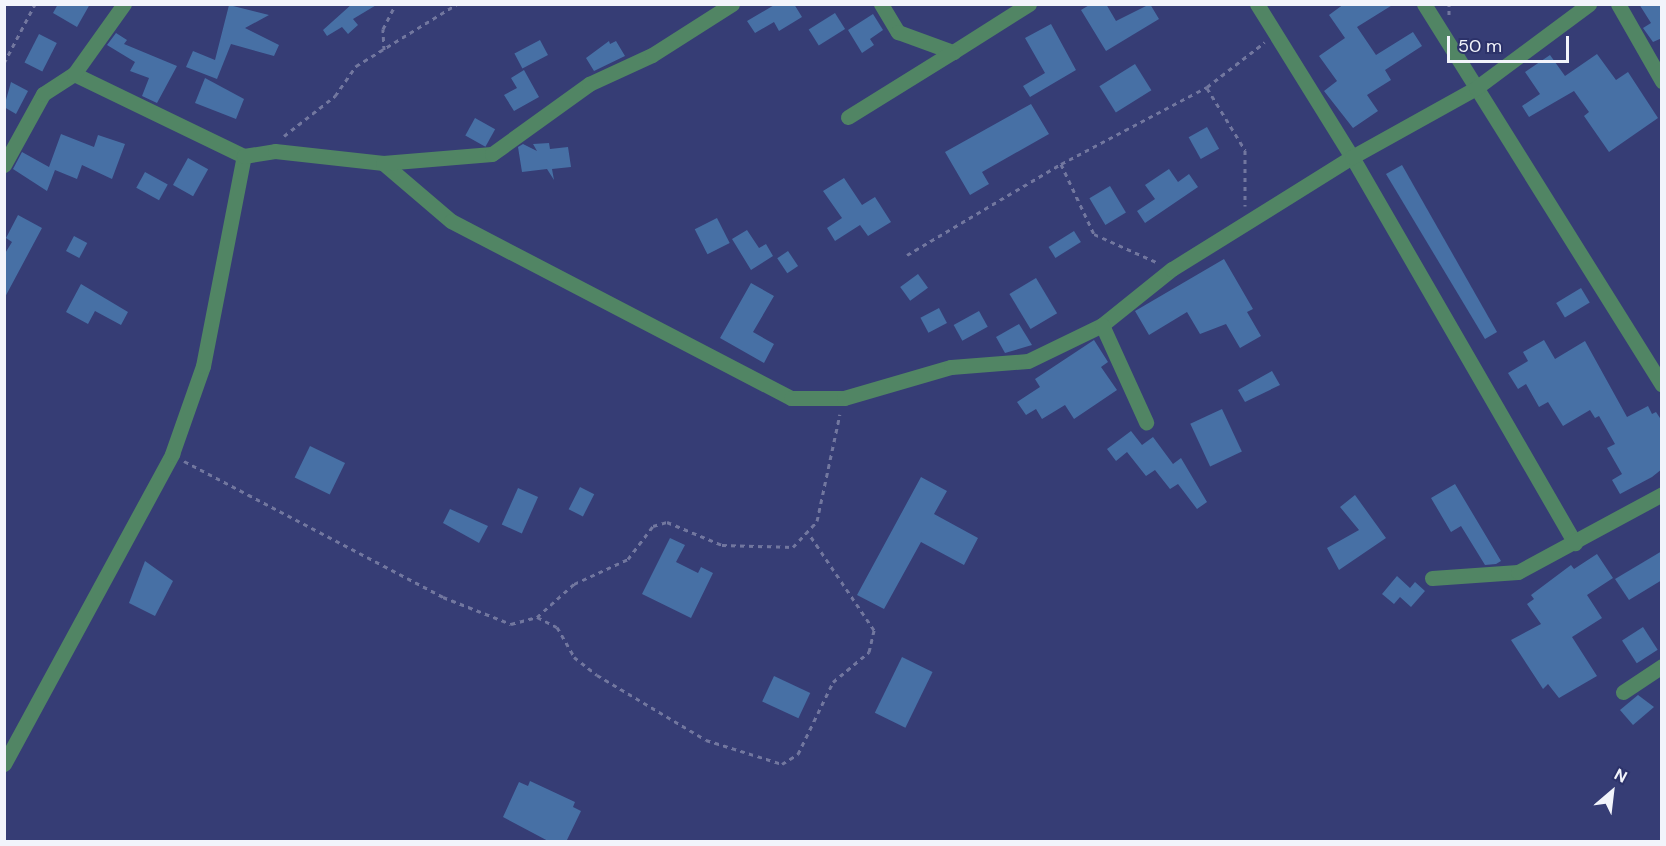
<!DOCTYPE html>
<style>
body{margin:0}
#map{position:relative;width:1666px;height:846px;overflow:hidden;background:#363d75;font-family:"DM Sans",sans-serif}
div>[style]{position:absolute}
.building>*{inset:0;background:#4770a5;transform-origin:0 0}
.path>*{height:3px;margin-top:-1.5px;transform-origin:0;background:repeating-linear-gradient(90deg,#72779f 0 4.5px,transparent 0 9px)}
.street>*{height:15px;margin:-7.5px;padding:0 7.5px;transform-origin:7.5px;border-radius:7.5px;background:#518564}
span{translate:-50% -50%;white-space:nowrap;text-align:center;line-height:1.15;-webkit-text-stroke:4.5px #2c3269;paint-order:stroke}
.frame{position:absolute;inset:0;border:6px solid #f2f4fb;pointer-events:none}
.north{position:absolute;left:1582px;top:762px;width:60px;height:60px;-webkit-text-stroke:4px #2c3269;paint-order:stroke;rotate:28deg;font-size:16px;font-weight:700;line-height:24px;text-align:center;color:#f2f4fb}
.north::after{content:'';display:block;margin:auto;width:21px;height:27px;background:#f2f4fb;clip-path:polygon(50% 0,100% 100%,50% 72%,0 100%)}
.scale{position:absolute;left:1447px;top:36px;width:122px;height:27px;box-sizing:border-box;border:3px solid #f2f4fb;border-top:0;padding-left:8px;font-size:18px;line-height:21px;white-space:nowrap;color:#f2f4fb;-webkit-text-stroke:4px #2c3269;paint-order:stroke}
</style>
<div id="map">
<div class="building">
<i style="clip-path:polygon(58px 4px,90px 4px,77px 27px,53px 13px)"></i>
<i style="clip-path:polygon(352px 4px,378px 4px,353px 19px,358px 25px,348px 34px,342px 27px,327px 36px,323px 30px)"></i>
<i style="clip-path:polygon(776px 4px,794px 4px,802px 17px,779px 31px,774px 22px,755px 33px,747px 21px)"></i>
<i style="clip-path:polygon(1091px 4px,1106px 4px,1116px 21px,1150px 4px,1159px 19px,1106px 51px,1081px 10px)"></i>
<i style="clip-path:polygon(1344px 4px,1394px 4px,1357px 27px,1376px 55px,1413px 32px,1422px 46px,1385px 70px,1391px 80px,1367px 95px,1378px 111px,1353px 128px,1324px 91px,1337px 81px,1319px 56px,1345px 38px,1329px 15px)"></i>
<i style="clip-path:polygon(1639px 4px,1662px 4px,1662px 38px,1653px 42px,1643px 28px,1651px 23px)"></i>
<i style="clip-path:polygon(229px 5px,269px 15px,245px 28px,279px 45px,274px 56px,231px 44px,217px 79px,186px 67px,193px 51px,215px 60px)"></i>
<i style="left:835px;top:13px;width:19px;height:31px;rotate:58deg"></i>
<i style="clip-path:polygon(873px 14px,883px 30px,870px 39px,874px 45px,862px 53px,848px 30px)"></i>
<i style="clip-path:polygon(1051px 24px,1076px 70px,1030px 97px,1023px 86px,1045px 73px,1025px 38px)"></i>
<i style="clip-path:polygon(116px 33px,127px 40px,124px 44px,177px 66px,157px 103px,142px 96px,149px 78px,130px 71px,135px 62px,107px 45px)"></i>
<i style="left:39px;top:34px;width:20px;height:32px;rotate:27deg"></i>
<i style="left:540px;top:40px;width:17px;height:29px;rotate:62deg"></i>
<i style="clip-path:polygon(609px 41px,610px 44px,616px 41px,625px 56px,594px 71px,586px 58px)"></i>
<i style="clip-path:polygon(1597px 54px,1616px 80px,1628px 72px,1658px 118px,1609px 152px,1584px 116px,1589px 112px,1574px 91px,1529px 117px,1522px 106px,1540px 94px,1525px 72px,1550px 55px,1565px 76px)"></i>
<i style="left:1135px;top:64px;width:31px;height:42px;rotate:58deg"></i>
<i style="clip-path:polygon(524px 70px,539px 97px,514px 111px,504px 95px,517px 88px,511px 78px)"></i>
<i style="clip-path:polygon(205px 78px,244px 99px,236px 119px,195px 103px)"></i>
<i style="clip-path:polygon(11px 82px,28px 91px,16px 114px,4px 107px)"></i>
<i style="clip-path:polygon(1031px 104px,1049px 134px,982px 172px,989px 184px,970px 195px,945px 152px)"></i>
<i style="left:475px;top:118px;width:23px;height:20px;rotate:29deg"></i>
<i style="left:1207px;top:127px;width:25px;height:21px;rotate:61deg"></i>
<i style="clip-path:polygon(61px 134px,94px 147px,98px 135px,125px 144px,112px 179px,82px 165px,77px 179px,55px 170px,47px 191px,13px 169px,22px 152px,49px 167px)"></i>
<i style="clip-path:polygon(549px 143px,550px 149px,568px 147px,571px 167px,552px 169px,554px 180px,547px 169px,522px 172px,518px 147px,523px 144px,537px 151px,533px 144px)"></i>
<i style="left:188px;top:158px;width:23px;height:31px;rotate:29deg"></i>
<i style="clip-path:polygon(1402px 165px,1497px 332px,1485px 339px,1386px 174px)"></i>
<i style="clip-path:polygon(1169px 169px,1178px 182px,1189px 174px,1198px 187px,1145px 223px,1137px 211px,1155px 199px,1145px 185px)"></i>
<i style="left:145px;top:172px;width:26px;height:18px;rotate:29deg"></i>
<i style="clip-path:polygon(844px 178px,862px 205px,875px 197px,891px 222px,868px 236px,860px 225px,835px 241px,827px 228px,842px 218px,823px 191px)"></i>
<i style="left:1110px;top:186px;width:31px;height:24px;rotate:59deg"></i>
<i style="clip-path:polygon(18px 215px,42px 228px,4px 299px,4px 255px,12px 242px,6px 238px)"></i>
<i style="left:717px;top:218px;width:28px;height:25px;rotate:63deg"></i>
<i style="clip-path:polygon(747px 230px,759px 248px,766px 244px,773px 256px,751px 270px,732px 239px)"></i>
<i style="left:1074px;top:231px;width:13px;height:30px;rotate:58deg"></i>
<i style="left:74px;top:236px;width:15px;height:17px;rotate:28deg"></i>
<i style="left:788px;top:251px;width:18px;height:13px;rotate:56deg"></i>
<i style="clip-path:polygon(1224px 259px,1253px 309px,1247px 312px,1261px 336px,1240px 348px,1226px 324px,1200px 334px,1187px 312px,1149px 335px,1135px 311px)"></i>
<i style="left:918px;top:274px;width:17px;height:22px;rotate:54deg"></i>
<i style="left:1036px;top:278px;width:41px;height:31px;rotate:59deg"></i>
<i style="clip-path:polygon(751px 283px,774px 296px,753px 332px,774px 344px,764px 363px,720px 338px)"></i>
<i style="clip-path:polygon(81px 284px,128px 312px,121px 325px,95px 311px,88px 324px,66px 312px)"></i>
<i style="left:1581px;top:288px;width:17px;height:29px;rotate:59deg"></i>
<i style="left:939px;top:308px;width:17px;height:21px;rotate:62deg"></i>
<i style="left:979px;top:311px;width:18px;height:29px;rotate:61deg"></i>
<i style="clip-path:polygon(1019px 324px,1032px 345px,1005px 353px,996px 337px)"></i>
<i style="clip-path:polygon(1094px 340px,1108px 362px,1101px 367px,1117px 390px,1074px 419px,1065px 405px,1042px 419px,1036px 409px,1026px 415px,1017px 402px,1040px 387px,1035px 379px)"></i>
<i style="clip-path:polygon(1544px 340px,1555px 359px,1585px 341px,1627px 417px,1648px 406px,1652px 414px,1656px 412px,1662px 421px,1662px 469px,1652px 477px,1620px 494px,1612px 480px,1622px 474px,1607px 448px,1615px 444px,1599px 416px,1595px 418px,1590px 410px,1563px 426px,1548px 402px,1539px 407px,1526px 384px,1518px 389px,1508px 373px,1528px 361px,1523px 352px)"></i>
<i style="clip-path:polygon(1272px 371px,1280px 385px,1245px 402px,1238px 390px)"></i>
<i style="left:1222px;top:409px;width:47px;height:35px;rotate:65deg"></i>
<i style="clip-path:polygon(1131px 431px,1142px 445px,1153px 437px,1173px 464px,1181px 458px,1207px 502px,1197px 509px,1178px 484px,1170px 489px,1155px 470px,1146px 476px,1127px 452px,1116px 461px,1107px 449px)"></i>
<i style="left:310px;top:446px;width:39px;height:35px;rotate:26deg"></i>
<i style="clip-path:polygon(921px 477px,947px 491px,934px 514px,978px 538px,964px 565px,921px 542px,884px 609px,857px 595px)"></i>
<i style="clip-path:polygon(1455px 484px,1501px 561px,1496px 564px,1485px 565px,1461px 526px,1451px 532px,1431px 498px)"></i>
<i style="left:580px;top:487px;width:16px;height:25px;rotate:27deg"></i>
<i style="left:518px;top:488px;width:22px;height:40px;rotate:24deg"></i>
<i style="clip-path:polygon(1355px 495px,1386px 538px,1339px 570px,1327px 548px,1359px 530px,1340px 507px)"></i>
<i style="clip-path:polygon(450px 509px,488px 526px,479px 543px,443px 523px)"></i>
<i style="clip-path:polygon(670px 538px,685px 545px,676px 562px,698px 573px,701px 567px,713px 573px,691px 618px,642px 594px)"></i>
<i style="clip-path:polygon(1662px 551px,1662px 580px,1629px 600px,1615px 579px)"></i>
<i style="clip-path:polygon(1597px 554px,1613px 578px,1587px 595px,1602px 618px,1572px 637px,1597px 676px,1559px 698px,1548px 684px,1543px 689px,1511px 640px,1541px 624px,1527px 604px,1534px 599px,1531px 595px,1571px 565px,1574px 569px)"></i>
<i style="clip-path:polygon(145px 561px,173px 581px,155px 616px,129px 603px)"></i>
<i style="clip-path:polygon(1397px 576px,1410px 588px,1415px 582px,1425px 591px,1411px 607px,1400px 597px,1394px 604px,1382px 594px)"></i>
<i style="left:1643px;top:627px;width:27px;height:25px;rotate:57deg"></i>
<i style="left:902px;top:657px;width:34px;height:62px;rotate:26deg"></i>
<i style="left:774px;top:676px;width:40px;height:28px;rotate:25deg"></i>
<i style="clip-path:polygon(1638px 695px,1654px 707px,1633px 725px,1620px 710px)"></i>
<i style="clip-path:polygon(530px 781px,575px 802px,573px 807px,581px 811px,566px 842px,550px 842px,503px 817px,519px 782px,528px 786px)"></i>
</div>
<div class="path">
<i style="left:1449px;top:15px;width:11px;rotate:-90deg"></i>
<i style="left:384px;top:50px;width:21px;rotate:-93deg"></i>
<i style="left:383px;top:29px;width:28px;rotate:-63deg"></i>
<i style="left:4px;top:63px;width:67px;rotate:-62.3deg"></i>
<i style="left:1207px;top:88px;width:73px;rotate:58.5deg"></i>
<i style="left:1245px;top:150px;width:56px;rotate:90deg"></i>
<i style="left:284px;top:136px;width:65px;rotate:-38.1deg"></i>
<i style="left:335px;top:96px;width:37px;rotate:-55deg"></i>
<i style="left:356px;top:66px;width:119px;rotate:-31.5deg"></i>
<i style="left:1061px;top:164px;width:77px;rotate:64.8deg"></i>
<i style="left:1094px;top:234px;width:68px;rotate:24.3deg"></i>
<i style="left:907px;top:255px;width:179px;rotate:-30.6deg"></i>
<i style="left:1061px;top:164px;width:165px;rotate:-27.8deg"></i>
<i style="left:1207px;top:87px;width:73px;rotate:-37.8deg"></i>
<i style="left:184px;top:461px;width:293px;rotate:27.7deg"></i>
<i style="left:443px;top:597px;width:73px;rotate:21.7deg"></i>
<i style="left:511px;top:624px;width:27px;rotate:-15deg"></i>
<i style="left:537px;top:617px;width:50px;rotate:-41.7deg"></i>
<i style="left:574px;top:584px;width:60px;rotate:-24.8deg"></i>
<i style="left:628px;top:559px;width:41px;rotate:-52.9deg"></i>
<i style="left:653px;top:526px;width:15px;rotate:-16deg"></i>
<i style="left:667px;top:522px;width:60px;rotate:22.7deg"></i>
<i style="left:722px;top:545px;width:71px;rotate:1.6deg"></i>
<i style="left:793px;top:547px;width:35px;rotate:-47deg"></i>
<i style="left:817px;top:521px;width:109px;rotate:-77.9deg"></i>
<i style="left:537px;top:617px;width:22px;rotate:27deg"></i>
<i style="left:557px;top:627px;width:34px;rotate:60deg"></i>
<i style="left:574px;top:657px;width:29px;rotate:38deg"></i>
<i style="left:597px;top:675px;width:127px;rotate:30.8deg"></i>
<i style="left:706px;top:740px;width:80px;rotate:17.5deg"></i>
<i style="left:782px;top:764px;width:19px;rotate:-32deg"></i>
<i style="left:798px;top:754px;width:80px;rotate:-64.1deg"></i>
<i style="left:833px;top:682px;width:47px;rotate:-39.8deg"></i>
<i style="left:869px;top:652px;width:23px;rotate:-77deg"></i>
<i style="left:874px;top:630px;width:116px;rotate:-124.1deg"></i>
</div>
<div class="street">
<i style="left:881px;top:4px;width:33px;rotate:59deg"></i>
<i style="left:898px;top:32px;width:59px;rotate:20deg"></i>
<i style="left:953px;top:52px;width:90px;rotate:-32.3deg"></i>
<i style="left:1257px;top:4px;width:180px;rotate:58.2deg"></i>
<i style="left:1352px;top:157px;width:446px;rotate:60deg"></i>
<i style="left:1424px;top:4px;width:449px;rotate:58deg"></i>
<i style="left:1618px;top:4px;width:89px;rotate:60.3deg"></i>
<i style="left:74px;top:74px;width:189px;rotate:25.8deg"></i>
<i style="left:848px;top:117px;width:123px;rotate:-31.8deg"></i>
<i style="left:383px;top:163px;width:89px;rotate:40.5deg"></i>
<i style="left:451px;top:221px;width:383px;rotate:27.5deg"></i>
<i style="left:791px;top:398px;width:53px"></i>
<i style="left:844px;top:398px;width:111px;rotate:-16.2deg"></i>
<i style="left:951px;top:367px;width:77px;rotate:-4.5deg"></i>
<i style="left:1028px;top:361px;width:82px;rotate:-25.9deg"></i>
<i style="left:1102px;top:325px;width:90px;rotate:-38.7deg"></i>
<i style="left:1172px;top:269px;width:212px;rotate:-31.9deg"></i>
<i style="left:1352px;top:157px;width:142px;rotate:-29.1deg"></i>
<i style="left:1476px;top:88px;width:141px;rotate:-36.6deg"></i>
<i style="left:4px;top:165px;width:81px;rotate:-61.2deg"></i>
<i style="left:43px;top:94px;width:37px;rotate:-33deg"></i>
<i style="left:74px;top:74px;width:86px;rotate:-54.5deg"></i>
<i style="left:1102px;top:325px;width:107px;rotate:65.6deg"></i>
<i style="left:1432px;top:578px;width:86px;rotate:-4deg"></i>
<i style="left:1518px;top:572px;width:164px;rotate:-28.4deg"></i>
<i style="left:1623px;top:692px;width:47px;rotate:-33.7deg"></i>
<i style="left:4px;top:764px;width:353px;rotate:-61.5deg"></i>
<i style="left:172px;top:454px;width:93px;rotate:-70.6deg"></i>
<i style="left:203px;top:366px;width:214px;rotate:-79deg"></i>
<i style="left:244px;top:156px;width:31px;rotate:-9deg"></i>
<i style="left:275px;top:151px;width:109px;rotate:6.3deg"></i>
<i style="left:383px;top:163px;width:109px;rotate:-4.7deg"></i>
<i style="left:492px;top:154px;width:120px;rotate:-35.8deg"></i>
<i style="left:589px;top:84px;width:69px;rotate:-24.7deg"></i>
<i style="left:652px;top:55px;width:95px;rotate:-32.5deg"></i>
</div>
<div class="frame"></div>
<div class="north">N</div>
<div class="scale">50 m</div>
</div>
